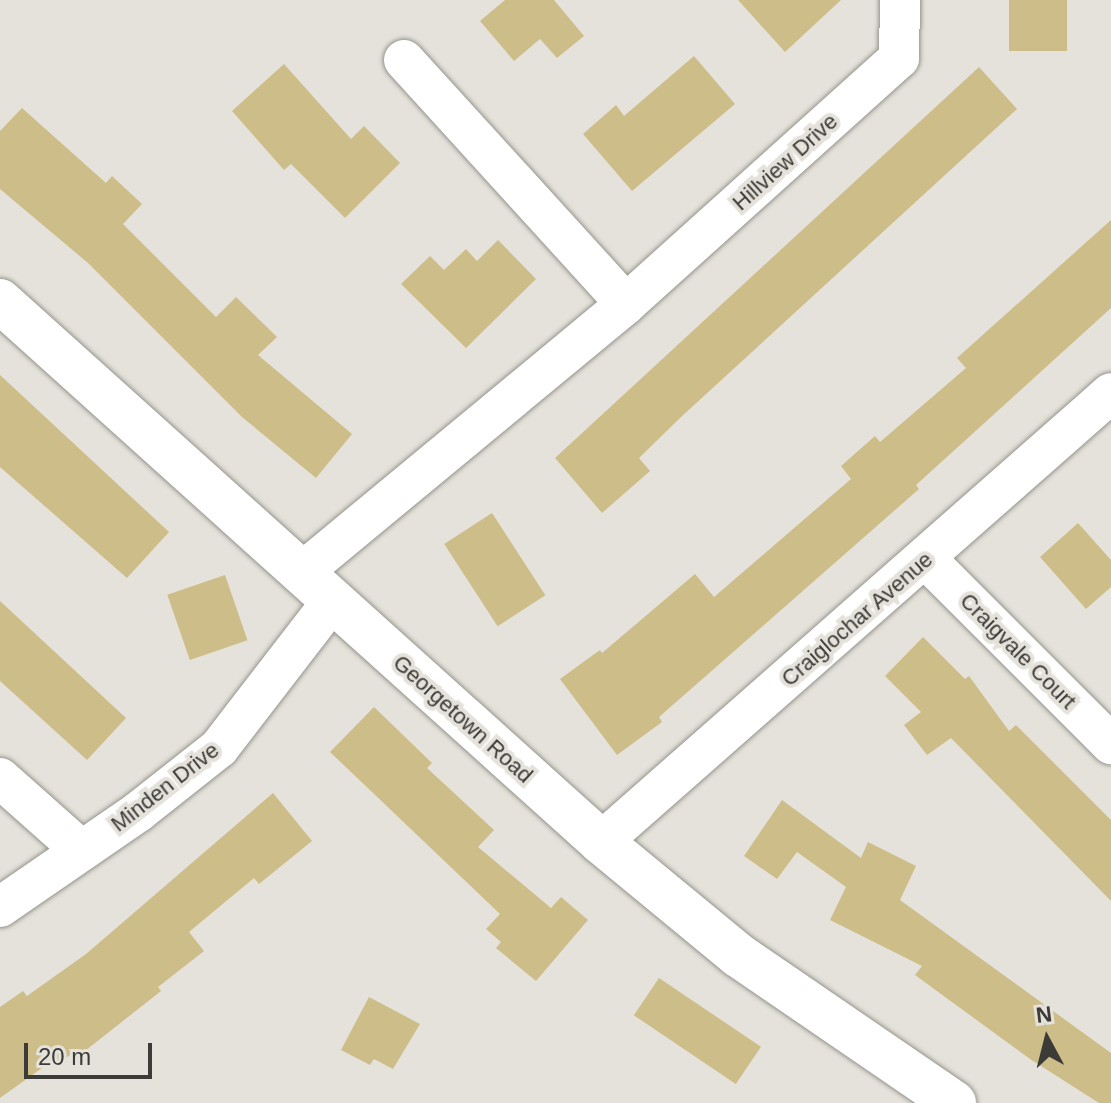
<!DOCTYPE html>
<style>
body{margin:0}
#map{position:relative;width:1111px;height:1103px;overflow:hidden;background:#e4e2da;font-family:Arial,sans-serif}
div>[style]{position:absolute}
.building>*{inset:0;background:#cdbe89;transform-origin:0 0}
.roads{filter:drop-shadow(0 0 2px #96948d) drop-shadow(0 0 2px #96948d)}
.minor>*{height:40px;margin:-20px;padding:0 20px;transform-origin:20px;border-radius:20px;background:#fff}
.tertiary>*{height:44px;margin:-22px;padding:0 22px;transform-origin:22px;border-radius:22px;background:#fff}
span{translate:-50% -50%;white-space:nowrap;text-align:center;line-height:1.15;-webkit-text-stroke:8px #e4e2da;paint-order:stroke}
.street-label{font-size:22px;color:#3c3b38}
.north{position:absolute;left:1007px;top:999px;width:80px;height:80px;-webkit-text-stroke:6px #e4e2da;paint-order:stroke;rotate:353deg;font-size:22px;font-weight:700;line-height:32px;text-align:center;color:#3c3b38}
.north::after{content:'';display:block;margin:auto;width:28px;height:36px;background:#3c3b38;clip-path:polygon(50% 0,100% 100%,50% 72%,0 100%)}
.scale{position:absolute;left:24px;top:1043px;width:128px;height:36px;box-sizing:border-box;border:4px solid #3c3b38;border-top:0;padding-left:10px;font-size:24px;line-height:28px;white-space:nowrap;color:#3c3b38;-webkit-text-stroke:6px #e4e2da;paint-order:stroke}
</style>
<div id="map">
<div class="building">
<i style="clip-path:polygon(505px 0,554px 0,584px 36px,557px 58px,540px 39px,514px 61px,480px 21px)"></i>
<i style="clip-path:polygon(738px 0,841px 0,785px 52px)"></i>
<i style="left:1009px;top:0;width:58px;height:51px"></i>
<i style="clip-path:polygon(694px 56px,735px 104px,632px 191px,583px 134px,616px 105px,624px 116px)"></i>
<i style="clip-path:polygon(284px 64px,351px 139px,364px 126px,400px 163px,345px 218px,291px 164px,284px 170px,232px 111px)"></i>
<i style="clip-path:polygon(979px 67px,1017px 109px,681px 417px,639px 458px,650px 471px,602px 513px,555px 458px)"></i>
<i style="clip-path:polygon(22px 108px,106px 183px,112px 176px,142px 204px,123px 224px,216px 317px,236px 297px,277px 337px,258px 355px,352px 434px,316px 478px,242px 417px,88px 263px,0 189px,0 131px)"></i>
<i style="clip-path:polygon(1111px 220px,1111px 308px,916px 485px,919px 489px,659px 717px,662px 722px,617px 755px,560px 679px,600px 650px,602px 653px,695px 574px,714px 597px,851px 479px,841px 466px,875px 436px,880px 442px,966px 368px,957px 358px)"></i>
<i style="clip-path:polygon(498px 240px,536px 279px,466px 348px,401px 284px,430px 256px,444px 270px,466px 249px,477px 261px)"></i>
<i style="clip-path:polygon(0 375px,169px 532px,127px 578px,0 467px)"></i>
<i style="left:492px;top:513px;width:98px;height:57px;rotate:57deg"></i>
<i style="clip-path:polygon(1078px 523px,1111px 560px,1111px 587px,1086px 609px,1040px 557px)"></i>
<i style="left:225px;top:575px;width:69px;height:61px;rotate:71deg"></i>
<i style="clip-path:polygon(0 601px,126px 718px,87px 760px,0 681px)"></i>
<i style="clip-path:polygon(923px 637px,965px 679px,969px 676px,1009px 731px,1016px 725px,1111px 820px,1111px 901px,951px 738px,927px 755px,904px 725px,921px 712px,885px 676px)"></i>
<i style="clip-path:polygon(374px 707px,432px 763px,427px 768px,494px 830px,478px 847px,551px 908px,561px 897px,588px 920px,536px 981px,496px 948px,501px 942px,486px 929px,500px 914px,330px 752px)"></i>
<i style="clip-path:polygon(273px 793px,312px 841px,259px 884px,254px 878px,189px 932px,204px 951px,158px 987px,161px 991px,76px 1058px,73px 1053px,52px 1068px,49px 1063px,0 1098px,0 1007px,23px 991px,27px 996px,86px 954px)"></i>
<i style="clip-path:polygon(782px 800px,861px 858px,868px 842px,916px 866px,900px 900px,1111px 1053px,1111px 1103px,1099px 1103px,1030px 1059px,915px 975px,922px 966px,830px 920px,846px 887px,797px 852px,777px 879px,744px 856px)"></i>
<i style="left:659px;top:978px;width:123px;height:45px;rotate:34deg"></i>
<i style="clip-path:polygon(369px 997px,420px 1024px,393px 1069px,374px 1059px,370px 1065px,341px 1050px)"></i>
</div>
<div class="roads">
<div class="minor">
<i style="left:404px;top:60px;width:330px;rotate:47.7deg"></i>
<i style="left:926px;top:559px;width:262px;rotate:45deg"></i>
<i style="left:301px;top:573px;width:422px;rotate:-39.6deg"></i>
<i style="left:626px;top:304px;width:367px;rotate:-42deg"></i>
<i style="left:899px;top:58px;width:58px;rotate:-89deg"></i>
<i style="left:0;top:778px;width:108px;rotate:41.6deg"></i>
<i style="left:601px;top:842px;width:679px;rotate:-41.36deg"></i>
<i style="left:0;top:907px;width:168px;rotate:-34.5deg"></i>
<i style="left:138px;top:812px;width:103px;rotate:-38.3deg"></i>
<i style="left:219px;top:748px;width:187px;rotate:-52.4deg"></i>
</div>
<div class="tertiary">
<i style="left:0;top:301px;width:809px;rotate:41.99deg"></i>
<i style="left:601px;top:842px;width:178px;rotate:39.5deg"></i>
<i style="left:738px;top:955px;width:262px;rotate:34.4deg"></i>
</div>
</div>
<div class="street-label">
<span style="left:785px;top:162px;rotate:-42deg">Hillview Drive</span>
<span style="left:857px;top:619px;rotate:-41deg">Craiglochar Avenue</span>
<span style="left:1018px;top:651px;rotate:45deg">Craigvale Court</span>
<span style="left:463px;top:719px;rotate:42deg">Georgetown Road</span>
<span style="left:165px;top:787px;rotate:-38deg">Minden Drive</span>
</div>
<div class="north">N</div>
<div class="scale">20 m</div>
</div>
